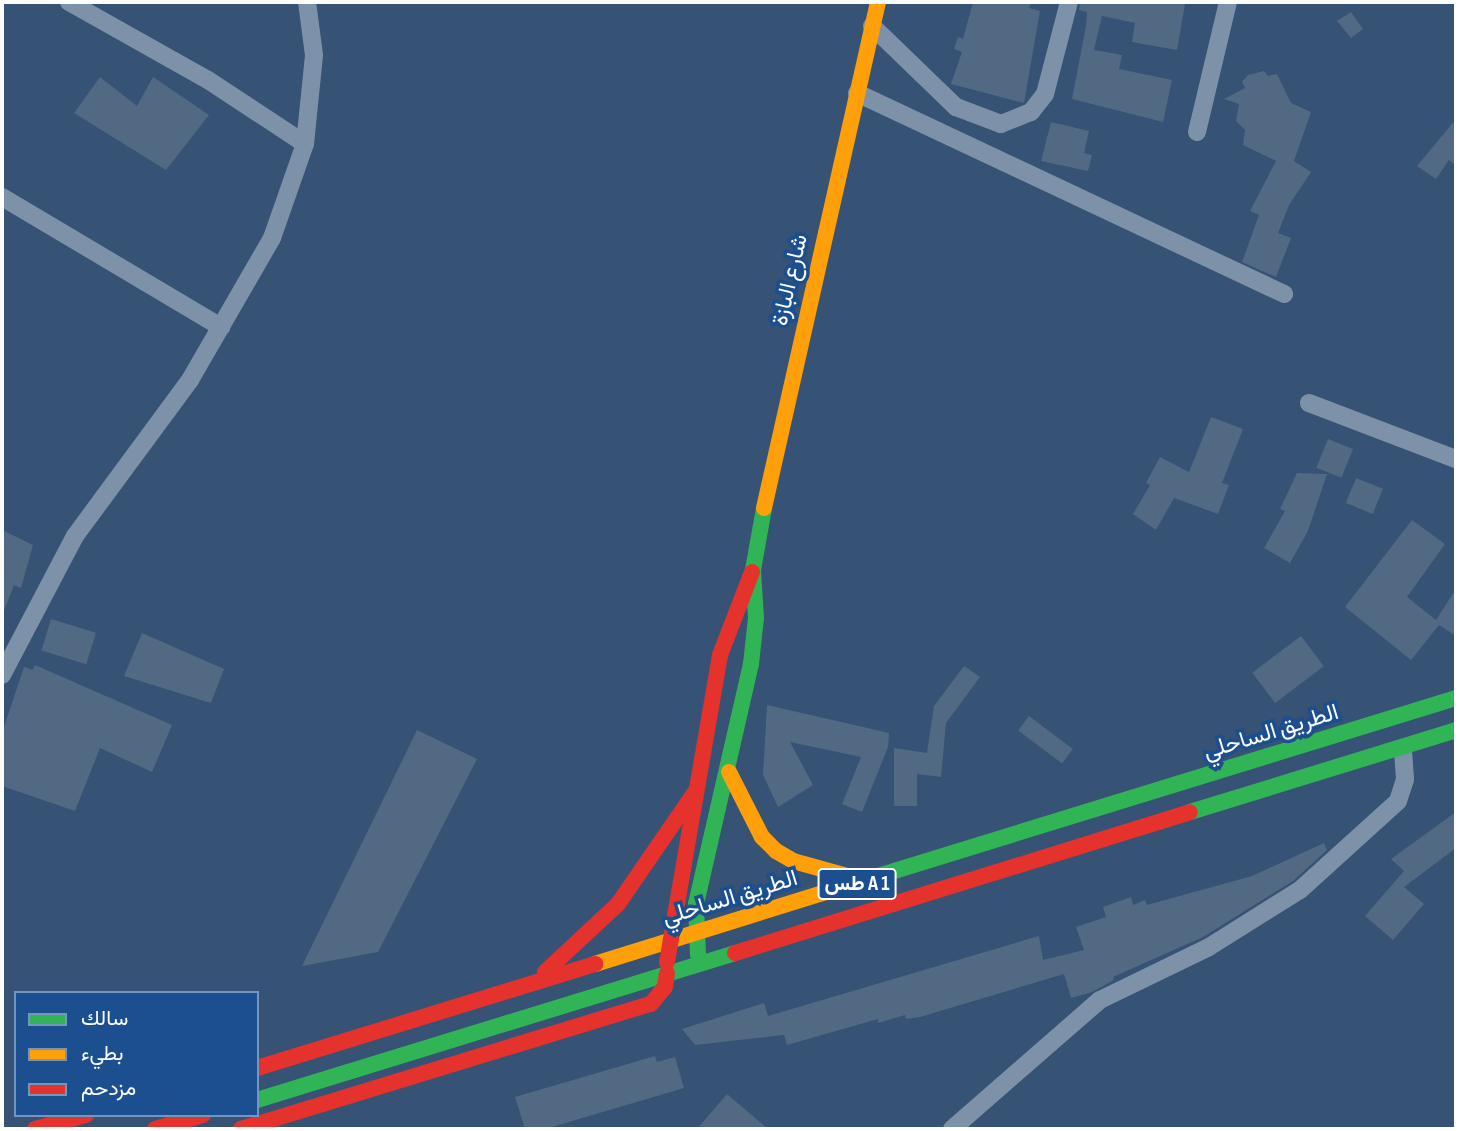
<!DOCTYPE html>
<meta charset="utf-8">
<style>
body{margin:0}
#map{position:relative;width:1458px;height:1131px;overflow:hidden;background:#365274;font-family:"Sofia Sans Condensed",Vazirmatn,sans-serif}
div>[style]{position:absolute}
.building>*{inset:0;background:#526984;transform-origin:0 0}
.street>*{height:18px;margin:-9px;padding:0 9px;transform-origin:9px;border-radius:9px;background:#7d92a8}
.fast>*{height:16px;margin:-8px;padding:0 8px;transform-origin:8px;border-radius:8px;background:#30b455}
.slow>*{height:16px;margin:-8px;padding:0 8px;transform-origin:8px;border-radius:8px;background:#ff9f0a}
.jam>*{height:16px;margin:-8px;padding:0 8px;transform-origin:8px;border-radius:8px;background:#e5322d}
span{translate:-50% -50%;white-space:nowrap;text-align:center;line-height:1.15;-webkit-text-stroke:7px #1b4f8f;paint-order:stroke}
.shield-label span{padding:2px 5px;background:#1b4f8f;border:2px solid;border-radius:5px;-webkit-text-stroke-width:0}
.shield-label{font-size:21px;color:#fff;font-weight:700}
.street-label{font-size:23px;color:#fff}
.frame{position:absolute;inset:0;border:4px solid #fff;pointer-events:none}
.legend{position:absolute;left:14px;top:991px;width:245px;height:126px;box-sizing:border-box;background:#1b4f8f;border:2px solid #7695bc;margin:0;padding:9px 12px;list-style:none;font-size:21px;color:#fff}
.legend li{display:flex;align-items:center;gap:14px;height:35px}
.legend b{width:35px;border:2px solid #7695bc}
</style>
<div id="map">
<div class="building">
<i style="clip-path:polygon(973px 2px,1031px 2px,1029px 8px,1040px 11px,1024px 103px,951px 84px,962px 52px,954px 49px,958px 37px,963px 39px)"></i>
<i style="clip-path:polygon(1080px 2px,1185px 4px,1177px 50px,1132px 42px,1135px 23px,1102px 16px,1094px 50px,1122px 55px,1119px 69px,1172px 80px,1163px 122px,1072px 99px,1086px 26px,1087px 12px,1079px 10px)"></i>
<i style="clip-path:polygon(1351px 12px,1363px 29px,1351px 38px,1337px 21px)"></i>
<i style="clip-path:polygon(1264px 71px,1268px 76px,1277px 74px,1291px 103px,1311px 112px,1294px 161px,1311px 172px,1289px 205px,1278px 233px,1291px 238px,1276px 277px,1242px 262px,1259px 215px,1250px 211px,1276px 161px,1243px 145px,1245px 130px,1236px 121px,1239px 104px,1224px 99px,1245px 88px,1242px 82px,1248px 75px)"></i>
<i style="clip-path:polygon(100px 77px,137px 106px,153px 77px,209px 115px,166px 170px,74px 113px)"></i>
<i style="clip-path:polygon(1456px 119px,1456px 166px,1449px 160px,1436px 179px,1417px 166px)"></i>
<i style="clip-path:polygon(1051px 122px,1089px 131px,1084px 153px,1092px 155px,1088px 171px,1041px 161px)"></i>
<i style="clip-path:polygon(1211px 417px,1243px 429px,1222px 483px,1229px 485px,1218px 514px,1174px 498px,1156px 530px,1133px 514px,1150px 485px,1146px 483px,1160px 457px,1189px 472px)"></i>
<i style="left:1328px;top:439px;width:27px;height:31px;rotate:22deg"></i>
<i style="clip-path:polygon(1297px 473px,1327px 474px,1308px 531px,1290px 563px,1264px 548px,1285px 511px,1280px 509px)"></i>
<i style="left:1356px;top:478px;width:29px;height:27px;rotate:22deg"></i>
<i style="clip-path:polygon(1412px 520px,1445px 544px,1407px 597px,1436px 620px,1456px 589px,1456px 636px,1439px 625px,1411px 660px,1345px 607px)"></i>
<i style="clip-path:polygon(2px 530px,33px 545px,21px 588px,14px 585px,3px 613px)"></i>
<i style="left:51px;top:619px;width:47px;height:33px;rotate:17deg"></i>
<i style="clip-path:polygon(142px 633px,224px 669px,211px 703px,124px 676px)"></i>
<i style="left:1301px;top:636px;width:38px;height:61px;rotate:53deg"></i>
<i style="clip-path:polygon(35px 665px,172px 725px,152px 772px,100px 748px,75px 811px,2px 786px,2px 733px,24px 667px,33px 670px)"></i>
<i style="clip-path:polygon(964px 666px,980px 677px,946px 723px,941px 777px,917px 774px,917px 806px,894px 806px,894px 748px,927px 753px,934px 706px)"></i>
<i style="clip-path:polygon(767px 705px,889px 733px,888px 747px,862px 812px,842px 804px,861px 757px,790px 742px,813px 785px,778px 807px,763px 775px)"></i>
<i style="left:1029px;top:716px;width:55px;height:18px;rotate:37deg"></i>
<i style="clip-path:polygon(417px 730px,477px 759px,378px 952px,302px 966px)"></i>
<i style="clip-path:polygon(1456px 812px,1456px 848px,1404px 887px,1424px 904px,1393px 940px,1365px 916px,1404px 871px,1391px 859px)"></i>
<i style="clip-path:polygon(1324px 843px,1327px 850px,1293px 881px,1203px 937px,1113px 977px,1114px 980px,1092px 992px,1071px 998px,1064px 974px,920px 1017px,906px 1019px,905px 1015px,878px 1023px,878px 1019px,787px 1045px,784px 1035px,695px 1045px,682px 1029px,764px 1003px,768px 1016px,1039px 936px,1043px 960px,1084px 950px,1076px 927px,1106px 917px,1103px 907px,1131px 897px,1133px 905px,1145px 900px,1147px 905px,1252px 876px)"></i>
<i style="clip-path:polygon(655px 1056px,657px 1062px,675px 1057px,684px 1088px,545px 1129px,525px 1129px,515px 1097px)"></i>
<i style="clip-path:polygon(727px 1094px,768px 1129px,697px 1129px)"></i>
</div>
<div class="street">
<i style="left:69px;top:2px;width:159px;rotate:29.3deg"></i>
<i style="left:208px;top:80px;width:116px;rotate:33.4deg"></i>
<i style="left:872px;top:26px;width:117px;rotate:44deg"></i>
<i style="left:956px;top:107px;width:48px;rotate:20.7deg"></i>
<i style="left:1001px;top:124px;width:32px;rotate:-22deg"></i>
<i style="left:1031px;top:112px;width:23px;rotate:-52deg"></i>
<i style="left:1045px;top:94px;width:95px;rotate:-75.4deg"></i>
<i style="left:857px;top:93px;width:472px;rotate:25.2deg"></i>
<i style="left:1197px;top:132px;width:134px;rotate:-76.6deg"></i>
<i style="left:2px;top:197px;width:255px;rotate:30.7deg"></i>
<i style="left:1309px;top:403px;width:157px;rotate:20.9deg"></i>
<i style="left:2px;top:675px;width:157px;rotate:-62.3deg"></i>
<i style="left:75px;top:536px;width:194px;rotate:-53.6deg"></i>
<i style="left:190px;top:380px;width:164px;rotate:-60deg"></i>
<i style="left:272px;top:238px;width:100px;rotate:-70.7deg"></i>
<i style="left:305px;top:144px;width:89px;rotate:-84.2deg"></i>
<i style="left:314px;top:55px;width:53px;rotate:-97.5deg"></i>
<i style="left:952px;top:1129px;width:196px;rotate:-41.1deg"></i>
<i style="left:1100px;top:1000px;width:121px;rotate:-25.9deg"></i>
<i style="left:1209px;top:947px;width:107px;rotate:-32.1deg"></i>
<i style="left:1300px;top:890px;width:132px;rotate:-42.2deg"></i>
<i style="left:1398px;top:801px;width:23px;rotate:-72deg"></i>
<i style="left:1405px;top:779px;width:31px;rotate:-94deg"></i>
</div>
<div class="fast">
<i style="left:1190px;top:812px;width:278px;rotate:-17.1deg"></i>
<i style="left:865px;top:880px;width:618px;rotate:-17.12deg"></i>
<i style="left:698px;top:955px;width:51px;rotate:-92.2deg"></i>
<i style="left:696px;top:904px;width:246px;rotate:-77.1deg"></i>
<i style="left:751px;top:664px;width:46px;rotate:-83.8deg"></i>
<i style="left:756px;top:618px;width:48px;rotate:-93.6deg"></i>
<i style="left:753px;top:570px;width:63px;rotate:-79.9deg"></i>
<i style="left:257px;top:1100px;width:500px;rotate:-17.09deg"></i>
</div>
<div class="slow">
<i style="left:764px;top:508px;width:519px;rotate:-77.3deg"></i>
<i style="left:729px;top:772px;width:73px;rotate:63.1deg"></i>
<i style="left:762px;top:837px;width:20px;rotate:45deg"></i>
<i style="left:776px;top:851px;width:20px;rotate:30deg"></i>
<i style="left:793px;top:861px;width:75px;rotate:15.5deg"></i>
<i style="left:595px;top:964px;width:283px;rotate:-17.3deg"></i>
</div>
<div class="jam">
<i style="left:735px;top:953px;width:476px;rotate:-17.2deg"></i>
<i style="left:667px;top:962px;width:312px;rotate:-80.2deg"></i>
<i style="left:720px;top:655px;width:89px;rotate:-68.9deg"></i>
<i style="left:545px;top:972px;width:100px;rotate:-43deg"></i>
<i style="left:618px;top:904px;width:136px;rotate:-55.5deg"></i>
<i style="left:257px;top:1068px;width:354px;rotate:-17.1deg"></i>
<i style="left:35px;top:1129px;width:53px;rotate:-15.4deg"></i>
<i style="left:155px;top:1129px;width:50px;rotate:-16.3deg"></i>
<i style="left:241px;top:1129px;width:429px;rotate:-17deg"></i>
<i style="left:651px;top:1004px;width:22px;rotate:-51deg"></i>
<i style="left:665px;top:987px;width:14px;rotate:-82deg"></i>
</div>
<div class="shield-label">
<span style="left:857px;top:884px">طس A 1</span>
</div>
<div class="street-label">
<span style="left:790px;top:280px;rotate:-77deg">شارع البازة</span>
<span style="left:1271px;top:732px;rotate:-17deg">الطريق الساحلي</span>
<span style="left:730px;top:898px;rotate:-17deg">الطريق الساحلي</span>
</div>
<div class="frame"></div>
<ul class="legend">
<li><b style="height:9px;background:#30b455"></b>سالك</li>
<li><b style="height:9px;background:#ff9f0a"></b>بطيء</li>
<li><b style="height:9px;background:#e5322d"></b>مزدحم</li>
</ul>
</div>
